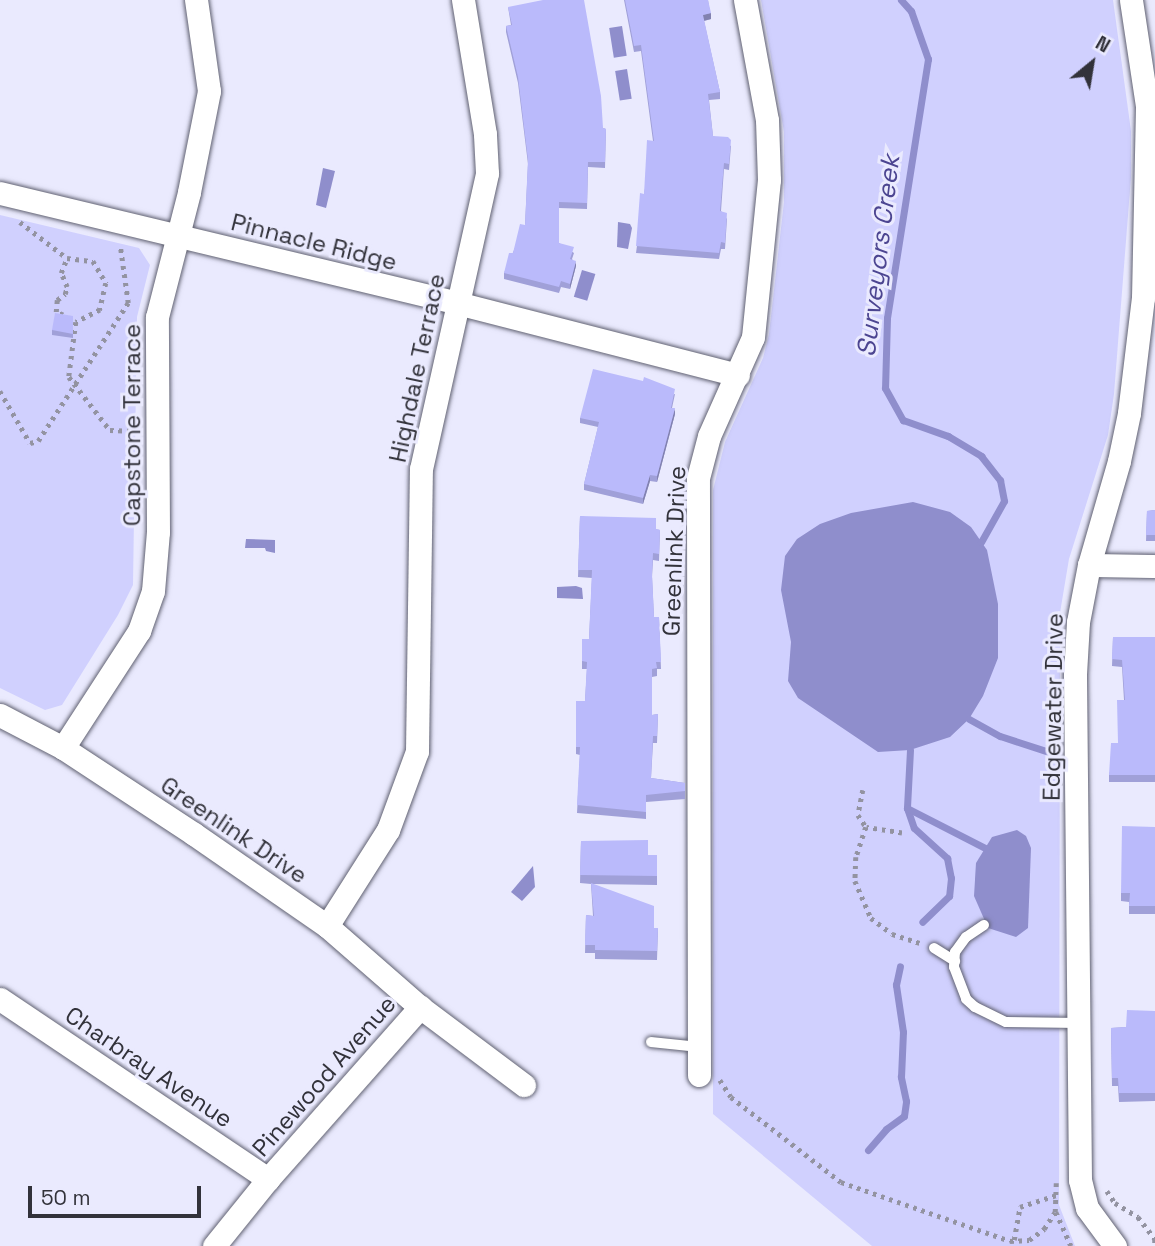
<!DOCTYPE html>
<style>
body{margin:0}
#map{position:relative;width:1155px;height:1246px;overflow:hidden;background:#eaeafe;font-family:"Space Grotesk",sans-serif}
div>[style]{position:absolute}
.green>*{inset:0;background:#d0d0fe}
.water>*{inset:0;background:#8f8ecc;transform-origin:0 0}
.stream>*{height:7px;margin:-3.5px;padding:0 3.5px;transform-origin:3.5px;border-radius:3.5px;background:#8f8ecc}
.path>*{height:4.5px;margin-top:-2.25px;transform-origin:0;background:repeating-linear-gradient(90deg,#9393a1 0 3.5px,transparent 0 8.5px)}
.roads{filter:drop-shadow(0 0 2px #606171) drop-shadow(0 0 2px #606171)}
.service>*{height:10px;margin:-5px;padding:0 5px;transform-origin:5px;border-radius:5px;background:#fff}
.minor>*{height:23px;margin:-11.5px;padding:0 11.5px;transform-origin:11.5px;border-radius:11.5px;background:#fff}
.wall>*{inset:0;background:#a0a0d8}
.shaded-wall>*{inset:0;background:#8282b0}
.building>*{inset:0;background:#babafb}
span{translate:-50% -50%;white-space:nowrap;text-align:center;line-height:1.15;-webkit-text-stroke:6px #eaeafe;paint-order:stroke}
.street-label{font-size:24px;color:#32323a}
.water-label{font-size:26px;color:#4c4591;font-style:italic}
.north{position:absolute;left:1057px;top:28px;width:70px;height:70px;-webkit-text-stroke:5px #eaeafe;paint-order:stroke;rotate:30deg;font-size:19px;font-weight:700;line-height:28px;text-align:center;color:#32323a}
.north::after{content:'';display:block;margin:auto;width:24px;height:32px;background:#32323a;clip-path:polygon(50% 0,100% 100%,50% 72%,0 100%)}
.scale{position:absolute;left:28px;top:1186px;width:173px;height:32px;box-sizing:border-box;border:4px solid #32323a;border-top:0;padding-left:9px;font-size:21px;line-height:24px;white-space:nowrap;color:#32323a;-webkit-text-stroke:5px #eaeafe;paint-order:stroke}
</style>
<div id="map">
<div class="green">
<i style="clip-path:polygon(761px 0,1113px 0,1131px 131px,1131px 177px,1114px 394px,1108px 435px,1069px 559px,1060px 613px,1059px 1205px,1075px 1246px,872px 1246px,713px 1114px,713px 490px,725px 442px,763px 358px,769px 334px,784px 202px,784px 132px)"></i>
<i style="clip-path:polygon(0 215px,139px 248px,150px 265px,137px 317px,133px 585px,118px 615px,62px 705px,45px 710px,0 688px)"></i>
</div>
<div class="water">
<i style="left:622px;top:26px;width:30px;height:13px;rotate:81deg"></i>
<i style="left:627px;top:69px;width:30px;height:12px;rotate:81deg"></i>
<i style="clip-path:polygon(323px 168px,335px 171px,326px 208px,316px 205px)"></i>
<i style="clip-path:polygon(618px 222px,630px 224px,632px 228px,628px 249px,617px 247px)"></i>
<i style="left:582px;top:270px;width:14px;height:28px;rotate:17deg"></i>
<i style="clip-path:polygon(913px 502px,950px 512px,971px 527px,987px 550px,998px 604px,998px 658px,983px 696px,969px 719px,950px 737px,910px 750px,878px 752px,798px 698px,788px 681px,791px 642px,781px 590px,785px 556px,797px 539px,820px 524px,851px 513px)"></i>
<i style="clip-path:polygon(246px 539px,275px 540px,275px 553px,266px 551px,265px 548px,245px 548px)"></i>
<i style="clip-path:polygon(576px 586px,582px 588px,583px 599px,557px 598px,557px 587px)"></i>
<i style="clip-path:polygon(1017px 830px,1026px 836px,1031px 848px,1028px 928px,1016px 937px,988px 928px,974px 896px,976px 863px,992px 837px)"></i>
<i style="clip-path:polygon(533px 866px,535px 887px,522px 901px,511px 892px)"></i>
</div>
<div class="stream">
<i style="left:901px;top:0;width:15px;rotate:48deg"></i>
<i style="left:911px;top:11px;width:51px;rotate:70.5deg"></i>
<i style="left:928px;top:59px;width:262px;rotate:99deg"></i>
<i style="left:887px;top:318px;width:70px;rotate:91.6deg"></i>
<i style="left:885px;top:388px;width:37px;rotate:61deg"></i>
<i style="left:903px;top:420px;width:48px;rotate:19.6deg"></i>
<i style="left:948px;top:436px;width:39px;rotate:31deg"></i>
<i style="left:981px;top:456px;width:31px;rotate:52deg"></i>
<i style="left:1000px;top:480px;width:21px;rotate:79deg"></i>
<i style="left:1004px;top:501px;width:47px;rotate:119.3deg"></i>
<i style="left:969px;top:719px;width:35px;rotate:29deg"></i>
<i style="left:1000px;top:736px;width:52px;rotate:18.1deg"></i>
<i style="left:910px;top:750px;width:58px;rotate:93deg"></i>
<i style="left:907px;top:808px;width:21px;rotate:71deg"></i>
<i style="left:914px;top:828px;width:45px;rotate:42.3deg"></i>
<i style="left:947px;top:858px;width:20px;rotate:79deg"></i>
<i style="left:951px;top:878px;width:18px;rotate:96deg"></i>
<i style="left:949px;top:896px;width:37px;rotate:136deg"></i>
<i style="left:907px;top:808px;width:88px;rotate:27.1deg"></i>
<i style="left:868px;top:1150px;width:28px;rotate:-49deg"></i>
<i style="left:886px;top:1129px;width:22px;rotate:-36deg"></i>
<i style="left:904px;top:1116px;width:15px;rotate:-82deg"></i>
<i style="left:906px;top:1101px;width:25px;rotate:-102deg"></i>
<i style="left:901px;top:1077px;width:45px;rotate:-87.5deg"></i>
<i style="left:903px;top:1032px;width:48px;rotate:-98.5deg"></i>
<i style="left:896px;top:985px;width:19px;rotate:-78deg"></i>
</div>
<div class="path">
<i style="left:20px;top:222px;width:59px;rotate:37.5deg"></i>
<i style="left:67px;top:258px;width:26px;rotate:7deg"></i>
<i style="left:93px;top:261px;width:26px;rotate:59deg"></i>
<i style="left:106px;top:283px;width:28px;rotate:103deg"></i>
<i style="left:100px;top:310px;width:27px;rotate:153deg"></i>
<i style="left:76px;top:322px;width:55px;rotate:97.3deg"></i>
<i style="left:69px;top:377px;width:67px;rotate:52.3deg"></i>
<i style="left:110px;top:430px;width:26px;rotate:2deg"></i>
<i style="left:63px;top:315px;width:8px;rotate:-157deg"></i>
<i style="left:56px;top:312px;width:12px;rotate:-85deg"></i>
<i style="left:57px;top:300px;width:10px;rotate:-37deg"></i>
<i style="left:65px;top:294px;width:7px;rotate:-74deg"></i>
<i style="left:67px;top:287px;width:15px;rotate:-113deg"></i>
<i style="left:61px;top:273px;width:16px;rotate:-68deg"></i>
<i style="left:0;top:391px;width:60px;rotate:60deg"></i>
<i style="left:30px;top:443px;width:8px;rotate:-14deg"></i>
<i style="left:38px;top:441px;width:165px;rotate:-56.9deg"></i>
<i style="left:128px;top:303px;width:59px;rotate:-97.9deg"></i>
<i style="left:863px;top:790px;width:25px;rotate:101deg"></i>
<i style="left:858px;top:815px;width:14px;rotate:56deg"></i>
<i style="left:902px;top:833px;width:36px;rotate:-171deg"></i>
<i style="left:866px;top:827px;width:32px;rotate:108deg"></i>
<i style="left:856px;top:857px;width:24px;rotate:92deg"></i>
<i style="left:855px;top:881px;width:40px;rotate:66.6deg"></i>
<i style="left:871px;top:918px;width:26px;rotate:37deg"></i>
<i style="left:892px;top:934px;width:29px;rotate:18deg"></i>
<i style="left:720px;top:1080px;width:20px;rotate:57deg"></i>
<i style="left:731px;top:1097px;width:139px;rotate:37.7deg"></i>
<i style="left:841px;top:1182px;width:179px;rotate:19.2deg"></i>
<i style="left:1010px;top:1241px;width:19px;rotate:-3deg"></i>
<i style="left:1029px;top:1240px;width:19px;rotate:-36deg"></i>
<i style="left:1044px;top:1229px;width:20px;rotate:-57deg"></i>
<i style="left:1055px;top:1212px;width:29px;rotate:-88deg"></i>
<i style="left:1107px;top:1191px;width:14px;rotate:56deg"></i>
<i style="left:1115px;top:1203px;width:27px;rotate:31deg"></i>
<i style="left:1138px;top:1217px;width:28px;rotate:52deg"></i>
<i style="left:1155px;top:1239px;width:7px;rotate:90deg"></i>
<i style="left:1056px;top:1212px;width:37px;rotate:66deg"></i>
<i style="left:1014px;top:1240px;width:34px;rotate:-80deg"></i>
<i style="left:1020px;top:1207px;width:38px;rotate:-18deg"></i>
</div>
<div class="roads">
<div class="service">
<i style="left:984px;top:925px;width:22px;rotate:146deg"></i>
<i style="left:966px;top:937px;width:19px;rotate:126deg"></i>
<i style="left:955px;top:952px;width:15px;rotate:94deg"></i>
<i style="left:954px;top:967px;width:34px;rotate:69deg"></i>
<i style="left:966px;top:999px;width:12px;rotate:42deg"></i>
<i style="left:975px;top:1007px;width:34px;rotate:26deg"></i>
<i style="left:1006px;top:1022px;width:73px;rotate:0.8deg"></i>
<i style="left:934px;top:948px;width:25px;rotate:32deg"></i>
<i style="left:651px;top:1042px;width:48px;rotate:5.9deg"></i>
</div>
<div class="minor">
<i style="left:0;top:193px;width:470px;rotate:13.5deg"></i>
<i style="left:457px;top:303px;width:290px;rotate:14.4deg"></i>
<i style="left:1089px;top:565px;width:66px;rotate:0.9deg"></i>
<i style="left:0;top:715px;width:71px;rotate:27.6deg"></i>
<i style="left:63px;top:748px;width:157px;rotate:33.3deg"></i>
<i style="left:194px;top:834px;width:162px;rotate:34.7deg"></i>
<i style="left:327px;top:926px;width:123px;rotate:41.1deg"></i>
<i style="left:420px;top:1007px;width:130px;rotate:36.9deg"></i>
<i style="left:63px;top:748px;width:140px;rotate:-57deg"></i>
<i style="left:139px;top:631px;width:42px;rotate:-70.7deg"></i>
<i style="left:153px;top:591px;width:59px;rotate:-85.2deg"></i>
<i style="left:158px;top:532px;width:215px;rotate:-90.3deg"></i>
<i style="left:157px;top:317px;width:129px;rotate:-75.6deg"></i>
<i style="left:189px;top:192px;width:103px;rotate:-78.8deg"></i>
<i style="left:209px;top:91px;width:92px;rotate:-98.1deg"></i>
<i style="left:327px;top:926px;width:114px;rotate:-57.6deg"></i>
<i style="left:388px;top:830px;width:84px;rotate:-69.8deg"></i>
<i style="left:417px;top:751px;width:282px;rotate:-89.2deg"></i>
<i style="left:421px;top:469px;width:303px;rotate:-77.4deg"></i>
<i style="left:487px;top:173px;width:39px;rotate:-93deg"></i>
<i style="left:485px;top:134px;width:136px;rotate:-99.3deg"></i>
<i style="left:0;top:999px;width:323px;rotate:33.9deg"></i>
<i style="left:699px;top:1075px;width:597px;rotate:-90.1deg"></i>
<i style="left:698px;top:478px;width:43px;rotate:-75.3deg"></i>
<i style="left:709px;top:436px;width:108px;rotate:-66deg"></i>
<i style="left:753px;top:337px;width:158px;rotate:-84.2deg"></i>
<i style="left:769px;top:180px;width:60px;rotate:-91.9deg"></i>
<i style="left:767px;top:120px;width:122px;rotate:-100.4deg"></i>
<i style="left:214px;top:1246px;width:86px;rotate:-51.1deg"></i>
<i style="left:268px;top:1179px;width:230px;rotate:-48.5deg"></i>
<i style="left:1115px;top:1246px;width:47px;rotate:-126.4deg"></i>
<i style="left:1087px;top:1208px;width:29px;rotate:-104deg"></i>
<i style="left:1080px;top:1180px;width:506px;rotate:-90.57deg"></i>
<i style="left:1075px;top:674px;width:52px;rotate:-86.7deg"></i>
<i style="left:1078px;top:622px;width:58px;rotate:-79.1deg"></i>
<i style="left:1089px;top:565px;width:108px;rotate:-73.9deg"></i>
<i style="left:1119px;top:461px;width:49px;rotate:-78.2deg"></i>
<i style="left:1129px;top:413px;width:116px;rotate:-83.1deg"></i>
<i style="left:1143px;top:298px;width:192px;rotate:-88.8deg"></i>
<i style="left:1147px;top:106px;width:107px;rotate:-98.6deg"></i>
</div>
</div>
<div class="wall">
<i style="clip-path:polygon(624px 0,708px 0,711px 19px,704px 21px,720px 92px,720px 99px,709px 100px,713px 136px,731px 146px,729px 170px,724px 169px,721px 211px,727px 219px,725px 249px,721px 249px,719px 259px,636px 253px,644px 194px,653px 141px,641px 51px,634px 52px)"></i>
<i style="clip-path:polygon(508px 7px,603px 128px,606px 129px,605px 168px,588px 167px,587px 209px,559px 208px,559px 243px,574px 253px,572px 259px,576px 266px,570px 289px,561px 287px,559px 293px,504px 279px,504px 273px,525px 225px,528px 164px,518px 83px,506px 32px,506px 26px,511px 25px)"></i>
<i style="clip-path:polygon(73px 316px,73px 338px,52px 335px,52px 330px)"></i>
<i style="clip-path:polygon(675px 394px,672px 408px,675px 414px,657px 482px,650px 481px,643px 504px,584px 490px,584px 484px,598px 427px,580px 423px,580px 418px)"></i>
<i style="clip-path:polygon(1155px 510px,1155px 541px,1146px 541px,1147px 511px)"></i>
<i style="clip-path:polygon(580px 516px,660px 530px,659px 561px,653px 560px,652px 577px,654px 617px,659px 617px,661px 669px,657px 669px,657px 676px,652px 677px,652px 715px,658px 714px,657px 743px,653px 743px,651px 778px,685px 783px,685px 799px,646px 802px,646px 819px,577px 813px,580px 755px,576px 754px,576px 701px,585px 701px,587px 669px,582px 669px,582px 639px,589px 639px,592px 578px,578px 577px)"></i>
<i style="clip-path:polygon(1113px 637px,1155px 637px,1155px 782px,1109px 782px,1109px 775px,1118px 743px,1124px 700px,1122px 667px,1112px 666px)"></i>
<i style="clip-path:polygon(1155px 827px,1155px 914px,1129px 914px,1129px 902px,1121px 901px,1121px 893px)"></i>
<i style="clip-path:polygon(581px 841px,648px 855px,657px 855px,657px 885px,593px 884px,654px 928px,658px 928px,657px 960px,595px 959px,595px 953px,585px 953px,586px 915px,593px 916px,591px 884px,580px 883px)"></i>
<i style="clip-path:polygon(1155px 1011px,1155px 1101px,1119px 1102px,1118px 1086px,1112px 1086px,1111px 1028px,1126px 1027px)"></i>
</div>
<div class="shaded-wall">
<i style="clip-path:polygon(711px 13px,711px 19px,703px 21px,703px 15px)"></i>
<i style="clip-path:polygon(576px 261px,576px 266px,570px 289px,570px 284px)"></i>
<i style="clip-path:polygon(675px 408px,675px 414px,657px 482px,657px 476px)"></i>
<i style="clip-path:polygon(650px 475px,650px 481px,643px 504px,643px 498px)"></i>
</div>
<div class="building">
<i style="clip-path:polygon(543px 0,584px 0,601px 96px,603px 128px,606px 129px,605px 162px,588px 162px,587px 203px,559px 202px,559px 243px,574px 247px,570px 259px,576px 261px,570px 284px,561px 281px,559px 287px,504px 273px,509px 253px,513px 253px,520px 224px,525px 225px,528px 160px,518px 77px,506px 26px,512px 25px,508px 7px)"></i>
<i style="clip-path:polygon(625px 0,708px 0,711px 13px,703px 15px,720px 92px,708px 94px,713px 136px,728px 137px,731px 140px,729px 164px,724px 163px,720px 211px,727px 213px,725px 243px,721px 242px,719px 253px,636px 246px,640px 193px,644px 194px,647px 140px,654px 141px,641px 45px,634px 46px)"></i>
<i style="clip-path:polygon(55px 313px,73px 316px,73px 334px,52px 330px)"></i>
<i style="clip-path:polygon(593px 369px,643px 381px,644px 377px,675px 389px,671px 408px,675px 408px,657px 476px,650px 475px,643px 498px,584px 484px,599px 422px,580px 418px)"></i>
<i style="clip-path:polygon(1155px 510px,1155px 535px,1146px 535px,1147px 511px)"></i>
<i style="clip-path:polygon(580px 516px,656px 518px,656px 529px,660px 530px,659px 554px,653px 553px,652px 574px,654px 617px,659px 617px,661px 662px,656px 662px,657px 668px,652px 669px,652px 715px,658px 714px,657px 736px,653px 736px,651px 778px,685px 783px,685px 791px,646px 795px,646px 812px,577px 805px,580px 747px,576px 747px,576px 701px,585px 701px,587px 662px,582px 661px,582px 639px,589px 639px,592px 570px,578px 570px)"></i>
<i style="clip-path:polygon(1113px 637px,1155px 637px,1155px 775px,1109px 775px,1111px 743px,1118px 743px,1117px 700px,1125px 700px,1122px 660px,1112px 659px)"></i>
<i style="clip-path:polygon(1122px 826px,1155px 827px,1155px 906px,1129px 906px,1130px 893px,1121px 893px)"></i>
<i style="clip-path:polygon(648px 840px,648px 855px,657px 855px,657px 876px,580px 875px,581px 841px)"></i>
<i style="clip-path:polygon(591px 883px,654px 906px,654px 928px,658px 928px,657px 951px,595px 950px,595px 945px,585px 945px,586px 915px,594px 916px)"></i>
<i style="clip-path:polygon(1127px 1010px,1155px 1011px,1155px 1093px,1119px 1093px,1118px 1078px,1112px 1078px,1111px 1028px,1126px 1027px)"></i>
</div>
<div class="street-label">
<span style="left:314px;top:242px;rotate:14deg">Pinnacle Ridge</span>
<span style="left:417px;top:368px;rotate:-78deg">Highdale Terrace</span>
<span style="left:132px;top:425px;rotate:-90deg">Capstone Terrace</span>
<span style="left:674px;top:551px;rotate:-88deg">Greenlink Drive</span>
<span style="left:1053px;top:707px;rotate:-89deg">Edgewater Drive</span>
<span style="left:234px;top:830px;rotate:34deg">Greenlink Drive</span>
<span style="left:149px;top:1067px;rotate:34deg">Charbray Avenue</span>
<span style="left:324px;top:1076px;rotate:-49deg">Pinewood Avenue</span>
</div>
<div class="water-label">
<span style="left:879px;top:256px;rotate:-83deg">Surveyors Creek</span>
</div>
<div class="north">N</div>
<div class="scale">50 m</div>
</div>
